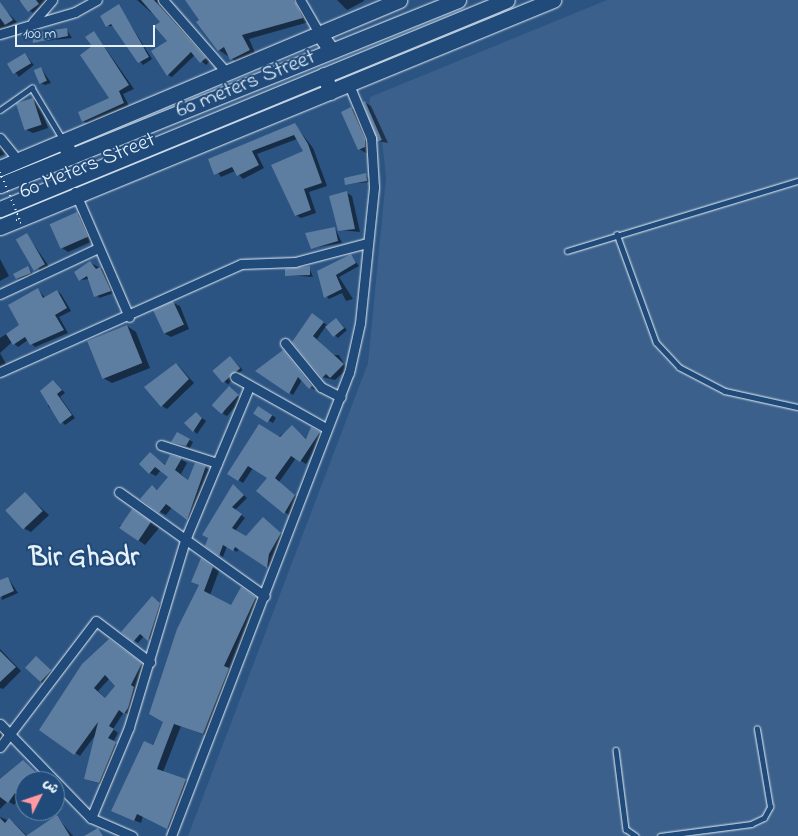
<!DOCTYPE html>
<meta charset="utf-8">
<style>
body{margin:0}
#map{position:relative;width:798px;height:836px;overflow:hidden;background:#2b5482;font-family:"Indie Flower","Playpen Sans Arabic",sans-serif}
div>[style]{position:absolute}
.built>*{inset:0;background:#3a608b}
.shadow>*{inset:0;background:#0007;transform-origin:0 0}
.building>*{inset:0;background:#5d7da1;transform-origin:0 0}
.roads{filter:drop-shadow(0 0 1px #e8f1f8) drop-shadow(0 0 1px #e8f1f8)}
.service>*{height:4.5px;margin:-2.25px;padding:0 2.25px;transform-origin:2.25px;border-radius:2.25px;background:#1f4a7a}
.minor>*{height:9px;margin:-4.5px;padding:0 4.5px;transform-origin:4.5px;border-radius:4.5px;background:#1f4a7a}
.primary>*{height:15px;margin:-7.5px;padding:0 7.5px;transform-origin:7.5px;border-radius:7.5px;background:#1f4a7a}
.trunk>*{height:15px;margin:-7.5px;padding:0 7.5px;transform-origin:7.5px;border-radius:7.5px;background:#1f4a7a}
.path-bridge>*{height:2px;margin-top:-1px;transform-origin:0;background:repeating-linear-gradient(90deg,#e8f1f8 0 1px,transparent 0 5px)}
span{translate:-50% -50%;white-space:nowrap;text-align:center;line-height:1.15;-webkit-text-stroke:4px #1f4a7a;paint-order:stroke}
.street-label{font-size:22px;color:#e8f1f8}
.district-label{font-size:28px;color:#e8f1f8;font-weight:700}
.north{position:absolute;left:15px;top:771px;width:50px;height:50px;box-sizing:border-box;background:#1f4a7a;border:1px solid #6f8dac;border-radius:50%;rotate:49deg;font-size:14px;font-weight:700;line-height:20px;text-align:center;color:#e8f1f8}
.north::after{content:'';display:block;margin:auto;width:18px;height:22px;background:#ff9aa2;clip-path:polygon(50% 0,100% 100%,50% 72%,0 100%)}
.scale{position:absolute;left:15px;top:25px;width:140px;height:22px;box-sizing:border-box;border:2px solid #e8f1f8;border-top:0;padding-left:6px;font-size:15px;line-height:18px;white-space:nowrap;color:#e8f1f8;-webkit-text-stroke:4px #1f4a7a;paint-order:stroke}
</style>
<div id="map">
<div class="built">
<i style="clip-path:polygon(607px 0,798px 0,798px 836px,188px 836px,368px 363px,386px 178px,382px 140px,369px 107px,370px 97px)"></i>
</div>
<div class="shadow">
<i style="clip-path:polygon(18px 0,50px 0,33px 13px)"></i>
<i style="clip-path:polygon(137px 0,157px 0,210px 61px,206px 65px,195px 55px,172px 77px,168px 75px,169px 41px,162px 22px)"></i>
<i style="clip-path:polygon(186px 0,303px 0,309px 22px,249px 39px,256px 55px,238px 63px,219px 50px)"></i>
<i style="clip-path:polygon(337px 0,364px 0,364px 1px,347px 10px)"></i>
<i style="clip-path:polygon(119px 6px,152px 59px,143px 65px,114px 26px,107px 26px)"></i>
<i style="clip-path:polygon(4px 9px,17px 22px,0 31px,0 12px)"></i>
<i style="clip-path:polygon(66px 29px,72px 38px,34px 42px)"></i>
<i style="clip-path:polygon(94px 32px,134px 89px,123px 94px,129px 106px,88px 124px,83px 121px,111px 99px,93px 47px)"></i>
<i style="left:25px;top:54px;width:14px;height:19px;rotate:51deg"></i>
<i style="clip-path:polygon(41px 68px,51px 83px,45px 85px,41px 83px)"></i>
<i style="clip-path:polygon(33px 99px,39px 103px,48px 128px,33px 133px,27px 130px)"></i>
<i style="clip-path:polygon(364px 102px,371px 106px,388px 143px,378px 141px)"></i>
<i style="clip-path:polygon(351px 108px,358px 112px,371px 151px,366px 153px,359px 149px)"></i>
<i style="clip-path:polygon(295px 125px,313px 148px,327px 186px,309px 192px,316px 213px,301px 218px,296px 215px,304px 151px,297px 139px,257px 154px,264px 168px,243px 179px,235px 171px,221px 177px,209px 160px)"></i>
<i style="clip-path:polygon(0 144px,5px 154px,0 156px)"></i>
<i style="clip-path:polygon(366px 175px,371px 182px,346px 184px)"></i>
<i style="clip-path:polygon(347px 193px,352px 196px,360px 232px,340px 230px)"></i>
<i style="clip-path:polygon(77px 213px,83px 217px,93px 241px,68px 252px,62px 248px)"></i>
<i style="clip-path:polygon(335px 228px,342px 243px,312px 248px)"></i>
<i style="left:27px;top:235px;width:40px;height:10px;rotate:55deg"></i>
<i style="clip-path:polygon(351px 256px,359px 266px,339px 277px,353px 299px,346px 301px,342px 293px,329px 299px,322px 290px)"></i>
<i style="clip-path:polygon(0 259px,9px 276px,0 281px)"></i>
<i style="clip-path:polygon(91px 263px,104px 270px,114px 293px,99px 298px,89px 279px,80px 280px)"></i>
<i style="clip-path:polygon(309px 267px,313px 277px,286px 275px)"></i>
<i style="clip-path:polygon(28px 268px,34px 275px,17px 279px,15px 275px)"></i>
<i style="clip-path:polygon(38px 289px,45px 298px,57px 291px,61px 294px,71px 311px,59px 317px,68px 333px,35px 347px,28px 340px,18px 347px,12px 342px,0 353px,0 338px,21px 325px)"></i>
<i style="clip-path:polygon(173px 303px,180px 306px,189px 329px,171px 337px,164px 333px)"></i>
<i style="clip-path:polygon(317px 317px,328px 326px,336px 319px,347px 330px,338px 338px,326px 326px,317px 339px,331px 355px,339px 355px,347px 369px,335px 380px,322px 377px,294px 342px)"></i>
<i style="clip-path:polygon(127px 326px,136px 332px,150px 368px,112px 383px,103px 378px)"></i>
<i style="clip-path:polygon(283px 352px,316px 389px,314px 390px,302px 380px,293px 395px,257px 371px)"></i>
<i style="clip-path:polygon(0 353px,6px 364px,0 367px)"></i>
<i style="left:230px;top:357px;width:18px;height:21px;rotate:45deg"></i>
<i style="clip-path:polygon(177px 364px,194px 383px,167px 409px,162px 406px)"></i>
<i style="clip-path:polygon(54px 381px,65px 393px,60px 397px,75px 418px,65px 425px,48px 406px)"></i>
<i style="clip-path:polygon(233px 390px,241px 400px,227px 416px,223px 414px)"></i>
<i style="left:258px;top:407px;width:21px;height:6px;rotate:31deg"></i>
<i style="clip-path:polygon(197px 414px,206px 421px,197px 434px,186px 423px)"></i>
<i style="clip-path:polygon(292px 427px,307px 439px,312px 429px,324px 435px,306px 464px,296px 458px,279px 482px,300px 499px,290px 516px,258px 491px,269px 478px,253px 468px,243px 483px,229px 474px)"></i>
<i style="clip-path:polygon(177px 433px,193px 442px,190px 448px,177px 443px)"></i>
<i style="clip-path:polygon(151px 454px,166px 465px,181px 459px,187px 463px,181px 474px,189px 481px,205px 467px,211px 471px,193px 522px,172px 507px,166px 515px,160px 512px,152px 487px,159px 490px,170px 477px,161px 470px,156px 476px,150px 473px)"></i>
<i style="clip-path:polygon(234px 486px,247px 498px,235px 510px,245px 518px,235px 531px,247px 538px,267px 521px,284px 536px,271px 569px,239px 548px,237px 552px,227px 546px,223px 557px,206px 545px)"></i>
<i style="clip-path:polygon(25px 494px,49px 515px,31px 532px,25px 529px)"></i>
<i style="clip-path:polygon(141px 516px,159px 528px,145px 545px,119px 526px)"></i>
<i style="clip-path:polygon(207px 563px,219px 571px,210px 595px,232px 607px,248px 592px,262px 602px,230px 670px,234px 673px,210px 737px,181px 726px,163px 772px,192px 783px,173px 831px,143px 816px,141px 823px,119px 814px,164px 721px)"></i>
<i style="clip-path:polygon(8px 578px,18px 593px,2px 600px,0 582px)"></i>
<i style="clip-path:polygon(157px 600px,163px 606px,153px 642px,144px 636px,138px 643px,134px 640px)"></i>
<i style="clip-path:polygon(evenodd,114px 643px,146px 667px,129px 715px,124px 712px,113px 729px,118px 733px,113px 742px,120px 746px,104px 785px,85px 779px,96px 734px,80px 756px,41px 730px,114px 643px,110px 678px,117px 686px,106px 699px,98px 691px,110px 678px)"></i>
<i style="clip-path:polygon(0 649px,21px 671px,3px 689px,0 688px)"></i>
<i style="clip-path:polygon(40px 660px,54px 673px,45px 684px,41px 682px)"></i>
<i style="clip-path:polygon(0 731px,6px 738px,0 748px)"></i>
<i style="clip-path:polygon(23px 762px,46px 781px,25px 781px,25px 802px,20px 797px,14px 805px,8px 801px,0 809px,0 783px)"></i>
<i style="clip-path:polygon(0 817px,14px 823px,27px 836px,5px 836px)"></i>
<i style="clip-path:polygon(57px 817px,73px 836px,27px 836px)"></i>
</div>
<div class="building">
<i style="clip-path:polygon(19px 0,36px 0,39px 4px,28px 12px)"></i>
<i style="clip-path:polygon(141px 0,154px 0,206px 58px,200px 63px,191px 52px,167px 76px,151px 51px,167px 41px,154px 26px,160px 22px)"></i>
<i style="clip-path:polygon(185px 0,294px 0,303px 18px,242px 35px,250px 50px,230px 60px,224px 47px,218px 51px,196px 22px,199px 20px)"></i>
<i style="clip-path:polygon(0 2px,13px 20px,5px 25px,0 18px)"></i>
<i style="clip-path:polygon(119px 4px,149px 57px,138px 63px,111px 24px,106px 27px,100px 16px)"></i>
<i style="clip-path:polygon(67px 28px,68px 36px,33px 43px,32px 33px)"></i>
<i style="clip-path:polygon(94px 31px,129px 85px,119px 91px,124px 103px,82px 122px,78px 112px,109px 98px,80px 55px,92px 46px,85px 37px)"></i>
<i style="left:25px;top:53px;width:12px;height:21px;rotate:59deg"></i>
<i style="left:41px;top:67px;width:15px;height:8px;rotate:67deg"></i>
<i style="left:33px;top:98px;width:28px;height:18px;rotate:72deg"></i>
<i style="clip-path:polygon(365px 101px,382px 140px,377px 142px,363px 102px)"></i>
<i style="clip-path:polygon(351px 107px,365px 139px,365px 147px,358px 150px,341px 112px)"></i>
<i style="clip-path:polygon(295px 123px,308px 144px,322px 183px,304px 189px,311px 210px,295px 216px,271px 165px,303px 151px,294px 135px,252px 151px,259px 165px,237px 176px,232px 167px,214px 175px,208px 159px)"></i>
<i style="clip-path:polygon(366px 173px,367px 181px,345px 185px,344px 178px)"></i>
<i style="clip-path:polygon(347px 191px,355px 229px,338px 231px,329px 196px)"></i>
<i style="left:77px;top:212px;width:27px;height:30px;rotate:66deg"></i>
<i style="clip-path:polygon(335px 227px,338px 241px,311px 249px,305px 233px)"></i>
<i style="left:27px;top:233px;width:36px;height:13px;rotate:60deg"></i>
<i style="clip-path:polygon(351px 254px,356px 263px,336px 275px,342px 289px,324px 298px,317px 271px)"></i>
<i style="clip-path:polygon(90px 261px,96px 269px,100px 267px,111px 291px,94px 297px,87px 276px,79px 281px,74px 272px)"></i>
<i style="clip-path:polygon(28px 266px,31px 273px,16px 279px,13px 274px)"></i>
<i style="clip-path:polygon(310px 266px,310px 275px,285px 276px,285px 269px)"></i>
<i style="clip-path:polygon(38px 288px,43px 298px,57px 290px,67px 308px,55px 315px,64px 330px,30px 345px,25px 337px,13px 345px,6px 334px,19px 325px,8px 305px)"></i>
<i style="left:173px;top:301px;width:26px;height:22px;rotate:65deg"></i>
<i style="clip-path:polygon(312px 313px,324px 322px,313px 336px,344px 364px,330px 378px,326px 374px,322px 378px,292px 342px)"></i>
<i style="left:336px;top:318px;width:13px;height:14px;rotate:51deg"></i>
<i style="left:127px;top:325px;width:41px;height:43px;rotate:68deg"></i>
<i style="clip-path:polygon(283px 350px,312px 386px,309px 389px,298px 377px,289px 394px,255px 371px)"></i>
<i style="left:230px;top:356px;width:16px;height:23px;rotate:50deg"></i>
<i style="clip-path:polygon(176px 363px,189px 379px,161px 407px,144px 387px)"></i>
<i style="clip-path:polygon(53px 380px,62px 390px,57px 394px,72px 415px,60px 424px,40px 391px)"></i>
<i style="left:229px;top:386px;width:13px;height:26px;rotate:42deg"></i>
<i style="left:258px;top:406px;width:17px;height:9px;rotate:33deg"></i>
<i style="clip-path:polygon(196px 412px,202px 418px,193px 432px,184px 423px)"></i>
<i style="clip-path:polygon(259px 424px,280px 437px,292px 425px,306px 439px,311px 427px,320px 432px,300px 462px,291px 456px,275px 478px,295px 495px,284px 514px,256px 491px,267px 478px,248px 466px,238px 481px,227px 474px)"></i>
<i style="clip-path:polygon(177px 432px,190px 439px,186px 446px,171px 442px)"></i>
<i style="clip-path:polygon(150px 452px,165px 465px,170px 455px,182px 458px,175px 470px,188px 480px,195px 463px,206px 466px,187px 520px,166px 504px,159px 513px,140px 499px,152px 485px,157px 490px,168px 477px,155px 467px,149px 474px,139px 464px)"></i>
<i style="clip-path:polygon(233px 484px,244px 495px,232px 507px,242px 514px,232px 528px,246px 536px,263px 517px,281px 533px,269px 554px,267px 568px,235px 547px,233px 551px,223px 545px,219px 556px,205px 546px,208px 538px,202px 535px)"></i>
<i style="left:25px;top:492px;width:26px;height:27px;rotate:47deg"></i>
<i style="left:132px;top:509px;width:23px;height:23px;rotate:34deg"></i>
<i style="clip-path:polygon(201px 558px,213px 567px,204px 591px,231px 605px,241px 587px,256px 597px,224px 666px,229px 668px,203px 734px,174px 724px,164px 750px,157px 769px,186px 779px,167px 829px,137px 814px,134px 821px,111px 811px,144px 741px,153px 745px,163px 722px,149px 714px,177px 629px,199px 585px,191px 582px)"></i>
<i style="clip-path:polygon(8px 577px,14px 591px,0 597px,0 580px)"></i>
<i style="clip-path:polygon(152px 596px,160px 603px,148px 641px,140px 634px,133px 642px,121px 632px)"></i>
<i style="clip-path:polygon(evenodd,109px 639px,142px 663px,131px 685px,134px 687px,128px 708px,124px 714px,119px 710px,109px 726px,114px 729px,108px 738px,116px 742px,99px 783px,84px 779px,98px 722px,74px 755px,39px 730px,82px 664px,109px 639px,105px 675px,115px 686px,105px 698px,94px 688px,105px 675px)"></i>
<i style="clip-path:polygon(0 651px,16px 667px,0 682px)"></i>
<i style="left:36px;top:656px;width:21px;height:16px;rotate:43deg"></i>
<i style="clip-path:polygon(23px 760px,45px 781px,25px 781px,25px 804px,15px 793px,8px 803px,0 797px,0 779px)"></i>
<i style="clip-path:polygon(57px 815px,70px 836px,0 836px,0 818px,5px 823px,9px 818px,26px 836px)"></i>
<i style="clip-path:polygon(98px 828px,103px 836px,84px 836px)"></i>
</div>
<div class="roads">
<div class="service">
<i style="left:0;top:110px;width:39px;rotate:-35deg"></i>
<i style="left:32px;top:88px;width:58px;rotate:59deg"></i>
<i style="left:617px;top:234px;width:115px;rotate:70.1deg"></i>
<i style="left:656px;top:342px;width:34px;rotate:47deg"></i>
<i style="left:679px;top:367px;width:52px;rotate:27.6deg"></i>
<i style="left:725px;top:391px;width:75px;rotate:12.4deg"></i>
<i style="left:567px;top:251px;width:241px;rotate:-16.9deg"></i>
<i style="left:616px;top:750px;width:80px;rotate:82.8deg"></i>
<i style="left:626px;top:829px;width:12px;rotate:35deg"></i>
<i style="left:660px;top:836px;width:92px;rotate:-7.5deg"></i>
<i style="left:751px;top:824px;width:14px;rotate:-25deg"></i>
<i style="left:764px;top:818px;width:13px;rotate:-61deg"></i>
<i style="left:770px;top:807px;width:79px;rotate:-99.5deg"></i>
</div>
<div class="minor">
<i style="left:163px;top:0;width:96px;rotate:48.8deg"></i>
<i style="left:300px;top:0;width:38px;rotate:60deg"></i>
<i style="left:33px;top:22px;width:29px;rotate:-49deg"></i>
<i style="left:0;top:34px;width:78px;rotate:-16.3deg"></i>
<i style="left:75px;top:12px;width:25px;rotate:-29deg"></i>
<i style="left:0;top:138px;width:28px;rotate:51deg"></i>
<i style="left:75px;top:192px;width:136px;rotate:66.6deg"></i>
<i style="left:0;top:294px;width:108px;rotate:-25.1deg"></i>
<i style="left:285px;top:343px;width:57px;rotate:50.7deg"></i>
<i style="left:321px;top:387px;width:22px;rotate:27deg"></i>
<i style="left:0;top:372px;width:264px;rotate:-24.1deg"></i>
<i style="left:241px;top:264px;width:54px;rotate:-2.1deg"></i>
<i style="left:295px;top:262px;width:74px;rotate:-14.8deg"></i>
<i style="left:235px;top:377px;width:104px;rotate:29.3deg"></i>
<i style="left:161px;top:445px;width:59px;rotate:17.8deg"></i>
<i style="left:119px;top:492px;width:179px;rotate:35.5deg"></i>
<i style="left:0;top:724px;width:79px;rotate:46deg"></i>
<i style="left:0;top:747px;width:158px;rotate:-52.7deg"></i>
<i style="left:96px;top:621px;width:68px;rotate:37.2deg"></i>
<i style="left:55px;top:781px;width:52px;rotate:45.8deg"></i>
<i style="left:91px;top:818px;width:45px;rotate:23.7deg"></i>
<i style="left:91px;top:818px;width:99px;rotate:-67.3deg"></i>
<i style="left:129px;top:727px;width:195px;rotate:-73.3deg"></i>
<i style="left:185px;top:540px;width:166px;rotate:-67.3deg"></i>
<i style="left:171px;top:836px;width:496px;rotate:-69deg"></i>
<i style="left:349px;top:373px;width:51px;rotate:-77.6deg"></i>
<i style="left:360px;top:323px;width:137px;rotate:-84.1deg"></i>
<i style="left:374px;top:187px;width:49px;rotate:-93.5deg"></i>
<i style="left:371px;top:138px;width:57px;rotate:-112.5deg"></i>
</div>
<div class="primary">
<i style="left:0;top:168px;width:433px;rotate:-22.8deg"></i>
<i style="left:0;top:227px;width:598px;rotate:-22.32deg"></i>
</div>
<div class="trunk">
<i style="left:319px;top:33px;width:19px;rotate:55deg"></i>
<i style="left:324px;top:75px;width:18px;rotate:68deg"></i>
<i style="left:64px;top:141px;width:17px;rotate:69deg"></i>
<i style="left:0;top:185px;width:494px;rotate:-22deg"></i>
<i style="left:0;top:209px;width:548px;rotate:-22.4deg"></i>
</div>
</div>
<div class="path-bridge">
<i style="left:0;top:172px;width:55px;rotate:67.6deg"></i>
<i style="left:21px;top:223px;width:6px;rotate:-149deg"></i>
</div>
<div class="street-label">
<span style="left:246px;top:85px;rotate:-22deg">60 meters Street</span>
<span style="left:88px;top:167px;rotate:-22deg">60 Meters Street</span>
</div>
<div class="district-label">
<span style="left:84px;top:559px">Bir Ghadr</span>
</div>
<div class="north">ش</div>
<div class="scale">100 m</div>
</div>
